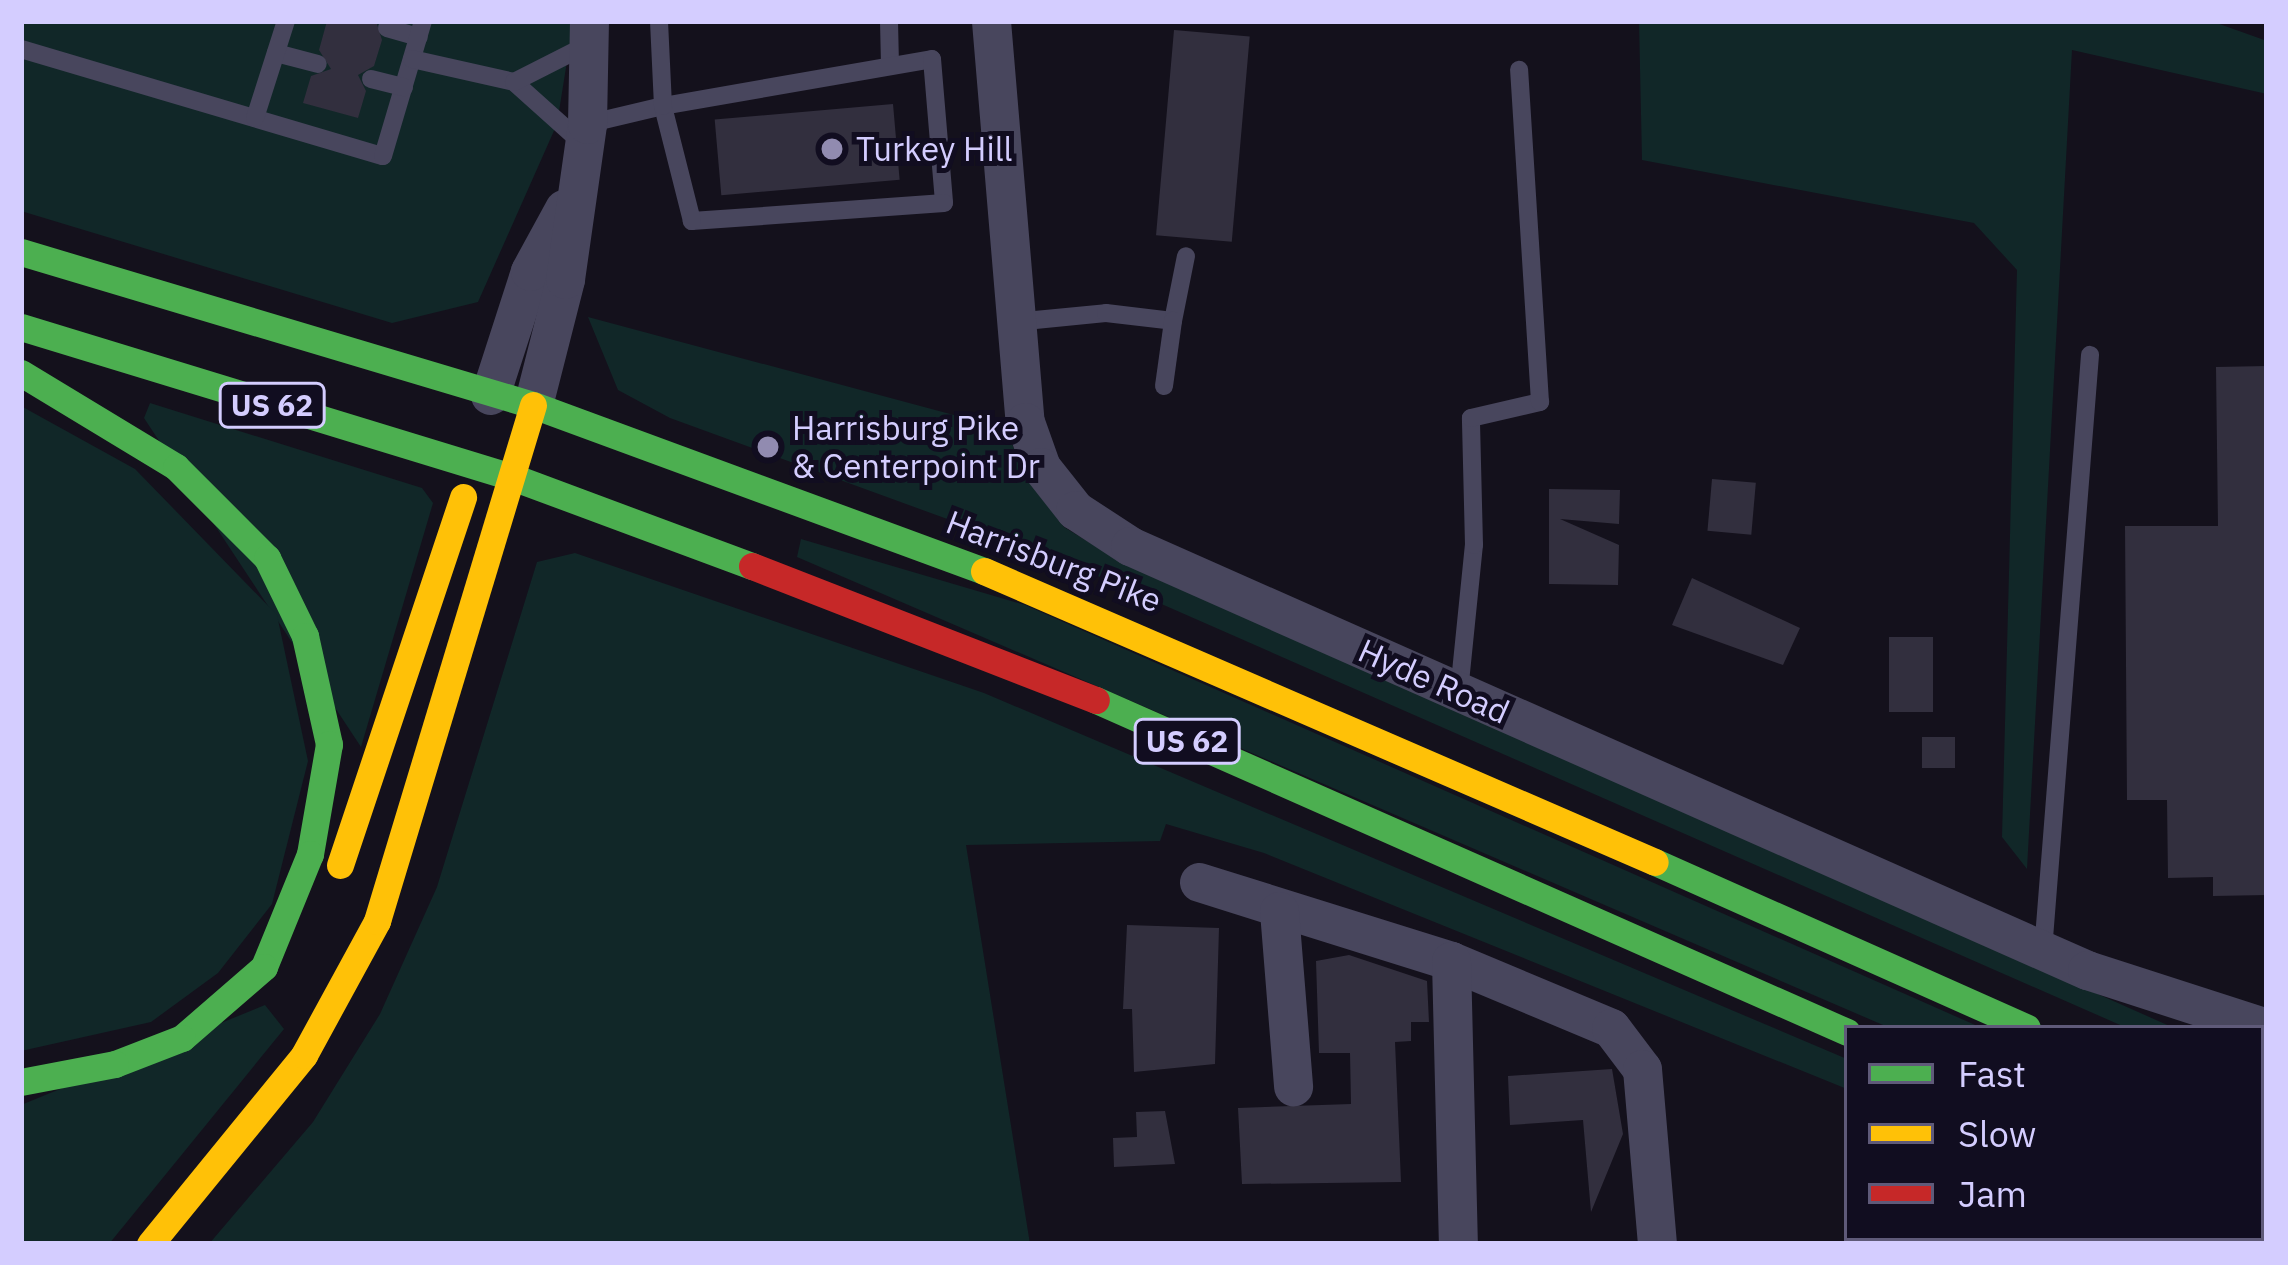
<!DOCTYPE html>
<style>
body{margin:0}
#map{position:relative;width:2288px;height:1265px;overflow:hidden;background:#14111c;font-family:"IBM Plex Sans",sans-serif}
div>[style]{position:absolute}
.green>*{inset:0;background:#112728}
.building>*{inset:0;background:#322f3e;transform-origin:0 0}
.lane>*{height:18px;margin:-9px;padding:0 9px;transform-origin:9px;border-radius:9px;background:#48465d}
.street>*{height:39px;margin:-19.5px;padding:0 19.5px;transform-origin:19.5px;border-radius:19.5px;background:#48465d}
.fast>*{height:27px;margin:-13.5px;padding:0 13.5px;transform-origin:13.5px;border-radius:13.5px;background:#4caf50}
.slow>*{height:27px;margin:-13.5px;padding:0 13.5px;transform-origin:13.5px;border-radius:13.5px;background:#ffc107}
.jam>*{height:27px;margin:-13.5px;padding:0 13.5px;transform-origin:13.5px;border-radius:13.5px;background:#c62828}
.dots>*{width:33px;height:33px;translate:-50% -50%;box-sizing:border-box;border:6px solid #110d20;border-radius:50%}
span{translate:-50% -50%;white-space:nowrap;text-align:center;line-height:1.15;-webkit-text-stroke:10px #110d20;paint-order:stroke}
.shield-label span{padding:3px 9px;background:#110d20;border:3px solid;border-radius:9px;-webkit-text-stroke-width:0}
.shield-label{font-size:30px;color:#d4cdff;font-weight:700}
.poi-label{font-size:33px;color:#d4cdff}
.left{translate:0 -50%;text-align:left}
.street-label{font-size:33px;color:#d4cdff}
.frame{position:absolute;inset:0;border:24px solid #d4cdff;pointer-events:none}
.legend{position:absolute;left:1844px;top:1025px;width:420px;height:216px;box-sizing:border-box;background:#110d20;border:3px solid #5f5a79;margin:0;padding:15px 21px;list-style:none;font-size:36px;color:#d4cdff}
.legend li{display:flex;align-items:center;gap:24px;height:60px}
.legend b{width:60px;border:3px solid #5f5a79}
</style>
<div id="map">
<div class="green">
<i style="clip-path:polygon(21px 21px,570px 21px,571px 36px,557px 124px,478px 302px,392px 323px,21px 211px)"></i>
<i style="clip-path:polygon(1639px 21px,2211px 21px,2267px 41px,2267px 94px,2072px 50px,2027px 869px,2002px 837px,2017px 270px,1974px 223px,1642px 160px)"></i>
<i style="clip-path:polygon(588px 317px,1006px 429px,1026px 478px,1064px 527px,1100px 549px,2174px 1028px,2127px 1028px,1068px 563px,670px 418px,618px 390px)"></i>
<i style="clip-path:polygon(150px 403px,422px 488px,433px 503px,361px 747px,144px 418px)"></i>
<i style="clip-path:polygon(21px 406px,135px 469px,277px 615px,308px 761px,272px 904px,218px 973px,151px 1022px,21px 1051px)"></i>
<i style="clip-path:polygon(801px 539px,1025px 605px,1982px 1028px,1890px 1028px,797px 557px)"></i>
<i style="clip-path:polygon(575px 553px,984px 693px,1847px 1059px,1847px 1089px,1264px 853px,1166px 824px,1160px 841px,966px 845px,1030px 1244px,209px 1244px,313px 1122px,380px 1014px,437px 887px,537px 562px)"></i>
<i style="clip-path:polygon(265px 1005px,284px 1029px,109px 1244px,21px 1244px,21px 1105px)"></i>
</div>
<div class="building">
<i style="clip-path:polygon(327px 21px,376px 21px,382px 40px,374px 66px,358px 75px,366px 91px,358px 118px,303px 103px,311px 76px,331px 69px,319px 50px)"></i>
<i style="left:1174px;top:30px;width:76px;height:206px;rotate:5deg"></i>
<i style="left:893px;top:104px;width:76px;height:179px;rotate:85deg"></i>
<i style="clip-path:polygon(2267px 366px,2267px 895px,2213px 896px,2213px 877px,2168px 878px,2167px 800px,2127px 800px,2125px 526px,2218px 526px,2216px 367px)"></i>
<i style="left:1712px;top:479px;width:44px;height:52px;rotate:5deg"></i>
<i style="clip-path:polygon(1549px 489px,1620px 490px,1619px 524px,1560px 519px,1619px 545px,1618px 585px,1549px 584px)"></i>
<i style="clip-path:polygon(1692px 578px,1800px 628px,1783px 665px,1672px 625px)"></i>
<i style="left:1889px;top:637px;width:44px;height:75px"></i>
<i style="left:1922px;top:737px;width:33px;height:31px"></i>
<i style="clip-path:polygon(1127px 925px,1219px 928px,1215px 1064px,1134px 1072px,1132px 1009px,1123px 1009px)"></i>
<i style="clip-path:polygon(1349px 955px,1427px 981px,1429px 1022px,1411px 1022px,1411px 1041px,1395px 1042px,1401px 1182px,1242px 1184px,1238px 1108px,1351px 1104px,1350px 1053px,1319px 1053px,1316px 961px)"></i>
<i style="clip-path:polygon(1612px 1069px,1623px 1134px,1591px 1212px,1583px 1120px,1510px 1125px,1508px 1076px)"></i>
<i style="clip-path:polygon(1165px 1111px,1175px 1164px,1114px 1167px,1113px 1138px,1137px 1137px,1136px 1112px)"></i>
</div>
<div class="lane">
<i style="left:889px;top:21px;width:45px;rotate:88.7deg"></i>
<i style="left:387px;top:28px;width:33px;rotate:16deg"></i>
<i style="left:21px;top:49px;width:377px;rotate:16.5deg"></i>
<i style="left:383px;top:156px;width:141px;rotate:-73.5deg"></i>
<i style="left:276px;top:53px;width:43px;rotate:14.7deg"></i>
<i style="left:412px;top:59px;width:105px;rotate:12.7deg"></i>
<i style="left:514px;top:82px;width:91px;rotate:41.9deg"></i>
<i style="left:371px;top:79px;width:34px;rotate:14deg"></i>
<i style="left:514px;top:82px;width:84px;rotate:-26.9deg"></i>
<i style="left:255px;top:118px;width:102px;rotate:-72.3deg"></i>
<i style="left:587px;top:124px;width:78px;rotate:-13.3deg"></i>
<i style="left:663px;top:106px;width:273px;rotate:-9.9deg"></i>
<i style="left:932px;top:59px;width:144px;rotate:85.2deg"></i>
<i style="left:944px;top:203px;width:253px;rotate:175.9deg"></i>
<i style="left:692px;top:221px;width:119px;rotate:-104.2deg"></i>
<i style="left:663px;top:106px;width:85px;rotate:-92.7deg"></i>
<i style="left:1015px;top:322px;width:91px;rotate:-5.6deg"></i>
<i style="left:1106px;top:313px;width:67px;rotate:6.8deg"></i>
<i style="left:1173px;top:321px;width:66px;rotate:-78.7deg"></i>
<i style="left:1164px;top:386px;width:66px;rotate:-82.1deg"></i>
<i style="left:1459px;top:692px;width:148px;rotate:-84.2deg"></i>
<i style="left:1474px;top:545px;width:127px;rotate:-91.4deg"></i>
<i style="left:1471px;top:418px;width:71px;rotate:-13.1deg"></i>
<i style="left:1540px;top:402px;width:333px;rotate:-93.6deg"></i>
<i style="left:2043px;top:951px;width:598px;rotate:-85.49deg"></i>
</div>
<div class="street">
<i style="left:991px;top:21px;width:402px;rotate:85.2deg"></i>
<i style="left:1025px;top:422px;width:48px;rotate:70.4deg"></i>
<i style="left:1041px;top:467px;width:55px;rotate:51.7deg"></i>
<i style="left:1075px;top:510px;width:66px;rotate:33.2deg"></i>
<i style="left:1130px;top:546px;width:1047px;rotate:23.9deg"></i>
<i style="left:2087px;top:970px;width:189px;rotate:17.9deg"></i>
<i style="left:490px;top:395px;width:130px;rotate:-72.1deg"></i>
<i style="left:530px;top:271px;width:71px;rotate:-61.3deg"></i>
<i style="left:533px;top:405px;width:130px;rotate:-75.7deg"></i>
<i style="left:565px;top:279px;width:157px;rotate:-81.9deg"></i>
<i style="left:587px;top:124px;width:103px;rotate:-88.9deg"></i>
<i style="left:1199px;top:882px;width:264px;rotate:17.4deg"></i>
<i style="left:1451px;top:961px;width:173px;rotate:22.7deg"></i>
<i style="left:1611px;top:1028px;width:51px;rotate:52.9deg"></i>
<i style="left:1642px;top:1069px;width:176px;rotate:85.1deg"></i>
<i style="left:1279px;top:911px;width:176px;rotate:85.4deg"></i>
<i style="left:1451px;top:961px;width:283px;rotate:88.6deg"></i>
</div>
<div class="fast">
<i style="left:21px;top:252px;width:534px;rotate:16.64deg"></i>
<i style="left:533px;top:405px;width:481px;rotate:20.2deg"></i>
<i style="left:21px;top:327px;width:517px;rotate:17deg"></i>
<i style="left:515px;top:478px;width:253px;rotate:20.4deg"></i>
<i style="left:21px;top:373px;width:181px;rotate:31.2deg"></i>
<i style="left:176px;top:467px;width:129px;rotate:45deg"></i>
<i style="left:267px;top:558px;width:87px;rotate:64deg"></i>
<i style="left:305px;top:636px;width:111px;rotate:77.5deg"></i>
<i style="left:329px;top:744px;width:112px;rotate:99.8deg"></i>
<i style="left:310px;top:854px;width:122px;rotate:112.2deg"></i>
<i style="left:264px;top:967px;width:108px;rotate:139.1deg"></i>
<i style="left:182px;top:1038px;width:72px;rotate:158.8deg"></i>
<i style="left:115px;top:1064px;width:96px;rotate:169.2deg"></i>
<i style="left:1096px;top:700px;width:821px;rotate:23.85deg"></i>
<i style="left:1655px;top:862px;width:407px;rotate:24deg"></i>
<i style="left:2261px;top:1205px;width:6px;rotate:18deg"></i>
</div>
<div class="slow">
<i style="left:984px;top:571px;width:731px;rotate:23.45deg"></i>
<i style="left:340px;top:865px;width:388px;rotate:-71.5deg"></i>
<i style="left:150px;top:1244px;width:244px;rotate:-50.8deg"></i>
<i style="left:304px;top:1055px;width:153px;rotate:-61.4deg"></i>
<i style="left:377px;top:921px;width:539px;rotate:-73.18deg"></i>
</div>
<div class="jam">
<i style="left:752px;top:566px;width:369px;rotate:21.3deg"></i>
<i style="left:2261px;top:1132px;width:7px;rotate:27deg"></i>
</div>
<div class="dots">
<i style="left:832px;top:149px;background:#918bb0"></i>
<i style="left:768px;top:447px;background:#918bb0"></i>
</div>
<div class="shield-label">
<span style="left:272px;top:405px">US 62</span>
<span style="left:1187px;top:741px">US 62</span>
</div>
<div class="poi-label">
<span class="left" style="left:856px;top:149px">Turkey Hill</span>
<span class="left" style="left:792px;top:447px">Harrisburg Pike<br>&amp; Centerpoint Dr</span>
</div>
<div class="street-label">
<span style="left:1054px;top:561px;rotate:21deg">Harrisburg Pike</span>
<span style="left:1434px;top:681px;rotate:24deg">Hyde Road</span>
</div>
<div class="frame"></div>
<ul class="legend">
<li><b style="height:15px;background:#4caf50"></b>Fast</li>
<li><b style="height:15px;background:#ffc107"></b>Slow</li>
<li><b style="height:15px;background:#c62828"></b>Jam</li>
</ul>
</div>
